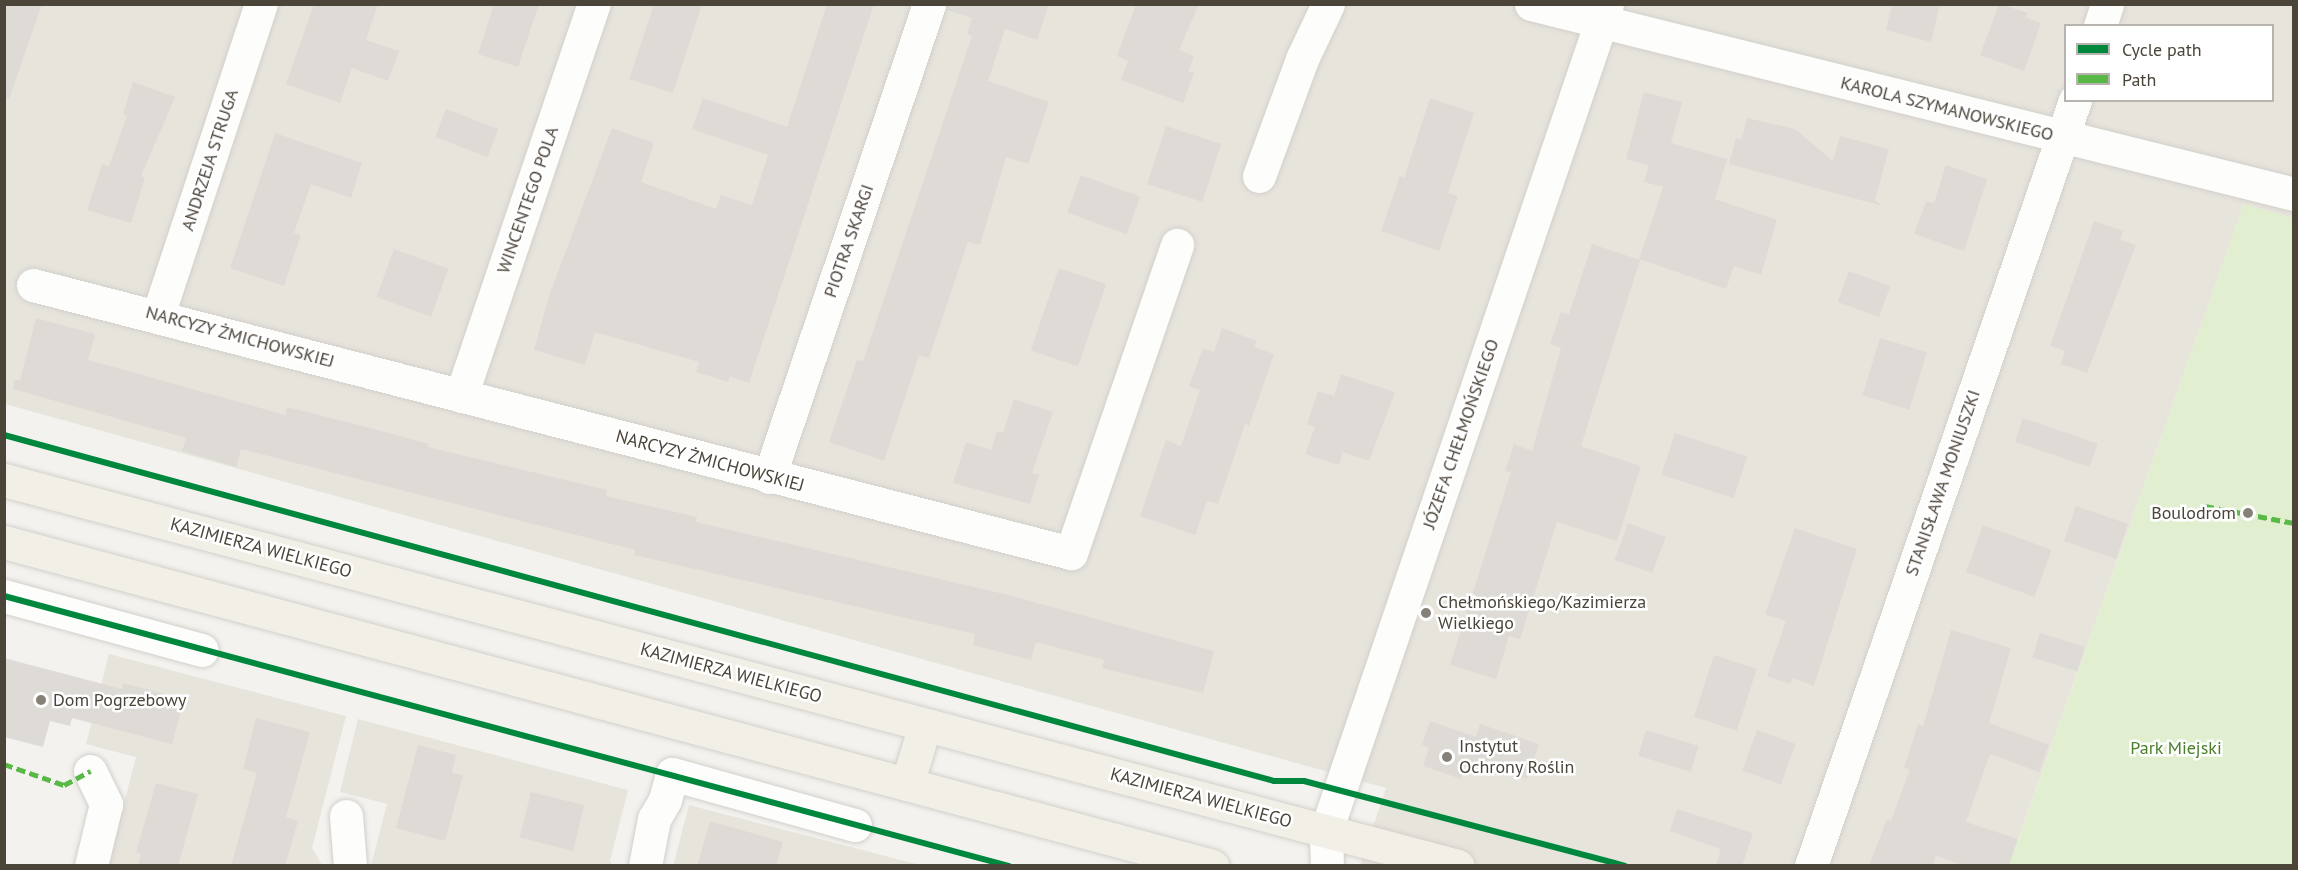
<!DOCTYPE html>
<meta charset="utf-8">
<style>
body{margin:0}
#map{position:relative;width:2298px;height:870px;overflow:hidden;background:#f4f2ee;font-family:"PT Sans",sans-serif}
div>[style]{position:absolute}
.residential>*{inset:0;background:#e7e4dc}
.green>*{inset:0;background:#e1eecf}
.building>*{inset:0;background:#dedbd6;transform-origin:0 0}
.roads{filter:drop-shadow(0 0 2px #d2d0cb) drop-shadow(0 0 2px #d2d0cb)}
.minor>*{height:33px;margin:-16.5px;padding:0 16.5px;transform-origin:16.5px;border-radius:16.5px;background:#fdfdfc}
.major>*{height:33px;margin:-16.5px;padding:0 16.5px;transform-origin:16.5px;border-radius:16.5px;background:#f2efe6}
.quiet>*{height:4.5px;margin-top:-2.25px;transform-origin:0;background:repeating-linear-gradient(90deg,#58b947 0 9px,transparent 0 13.5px)}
.cycleway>*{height:6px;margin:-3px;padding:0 3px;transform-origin:3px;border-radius:3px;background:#00873e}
.dots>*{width:16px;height:16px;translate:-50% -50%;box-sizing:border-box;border:3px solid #fff;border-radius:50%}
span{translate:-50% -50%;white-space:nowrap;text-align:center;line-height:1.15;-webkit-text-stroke:5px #fff;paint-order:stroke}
.street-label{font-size:18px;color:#4b4439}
.poi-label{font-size:18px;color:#4b4439}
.right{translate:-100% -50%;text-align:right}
.left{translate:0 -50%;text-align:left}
.park-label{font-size:18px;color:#4a7f2a}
.frame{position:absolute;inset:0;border:6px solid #4b4439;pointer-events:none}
.legend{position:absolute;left:2064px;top:24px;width:210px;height:78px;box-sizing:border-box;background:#fff;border:2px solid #b7b4b0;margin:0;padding:8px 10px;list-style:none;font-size:18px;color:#4b4439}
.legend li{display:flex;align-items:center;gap:12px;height:30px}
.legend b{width:30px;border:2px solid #b7b4b0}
</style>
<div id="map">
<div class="residential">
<i style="clip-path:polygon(evenodd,4px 5px,2293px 5px,2293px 218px,2244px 204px,2009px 865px,1360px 865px,1386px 788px,5px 404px,4px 5px,2066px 26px,2272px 26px,2272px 100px,2066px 100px,2066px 26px)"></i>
<i style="clip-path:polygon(109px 654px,346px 716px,312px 848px,322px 865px,108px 865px,136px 757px,86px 744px)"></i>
<i style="clip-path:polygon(358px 719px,628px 790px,610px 861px,613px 866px,371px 865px,387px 804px,340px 792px)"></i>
<i style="clip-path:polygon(689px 805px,920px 865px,673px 866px)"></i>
</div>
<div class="green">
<i style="clip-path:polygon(2244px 204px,2293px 218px,2293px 865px,2009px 866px)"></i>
</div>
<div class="building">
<i style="clip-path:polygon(4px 4px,42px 4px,9px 99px,4px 99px)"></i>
<i style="clip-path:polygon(314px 4px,378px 4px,366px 40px,399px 51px,388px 81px,352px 68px,340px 103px,286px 84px)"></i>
<i style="clip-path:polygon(494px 4px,539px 4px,518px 67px,478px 54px)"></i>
<i style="clip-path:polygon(654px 4px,702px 4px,673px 93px,629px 79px)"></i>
<i style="clip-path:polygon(827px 4px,874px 4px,749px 383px,730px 377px,728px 382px,696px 372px,699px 362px,595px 332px,585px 365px,534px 350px,549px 296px,612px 128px,654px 143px,641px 182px,716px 209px,721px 195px,752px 205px,768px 155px,692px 129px,703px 98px,787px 127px)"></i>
<i style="clip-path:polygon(947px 4px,1049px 4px,1037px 40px,1005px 29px,988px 81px,1049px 102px,1028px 164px,1006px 157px,980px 245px,968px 242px,929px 358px,919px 355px,884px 461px,829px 442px,857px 360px,863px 361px,972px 36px,967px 34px,972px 18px,947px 10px)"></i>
<i style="clip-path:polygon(1136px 4px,1199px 4px,1179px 50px,1194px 56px,1188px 71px,1194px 73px,1183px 103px,1121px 80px,1128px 61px,1117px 56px)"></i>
<i style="clip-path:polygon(1892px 4px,1940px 4px,1931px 42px,1886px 30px)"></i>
<i style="clip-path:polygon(1999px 4px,2028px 13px,2025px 17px,2041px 23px,2024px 71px,1980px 55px)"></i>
<i style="clip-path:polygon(133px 82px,175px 97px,141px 176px,145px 178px,131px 223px,87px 210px,102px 164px,109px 166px,127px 116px,123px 114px)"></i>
<i style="clip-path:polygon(1644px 92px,1682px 102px,1671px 143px,1727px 159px,1715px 199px,1777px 220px,1761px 275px,1734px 266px,1726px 289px,1639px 259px,1663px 187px,1644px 182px,1649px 165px,1626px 159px)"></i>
<i style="clip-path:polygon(1430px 98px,1474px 113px,1448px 193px,1458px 196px,1439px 251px,1381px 231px,1400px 176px,1404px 178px)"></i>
<i style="left:446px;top:109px;width:56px;height:30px;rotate:21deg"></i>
<i style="clip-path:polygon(1747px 118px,1795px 129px,1833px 161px,1840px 136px,1889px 149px,1875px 200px,1882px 206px,1729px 164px,1736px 138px,1742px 139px)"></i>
<i style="left:1166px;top:126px;width:58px;height:61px;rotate:18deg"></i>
<i style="clip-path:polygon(275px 133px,362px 163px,351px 198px,311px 184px,294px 233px,301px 235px,284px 286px,230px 268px)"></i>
<i style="clip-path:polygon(1946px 165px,1987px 179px,1964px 251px,1914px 234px,1926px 201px,1934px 203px)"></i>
<i style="left:1081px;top:175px;width:63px;height:40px;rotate:20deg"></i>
<i style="clip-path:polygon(2094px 221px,2123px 231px,2120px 240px,2136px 245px,2087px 373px,2061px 364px,2065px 351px,2050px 346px)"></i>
<i style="clip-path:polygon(1592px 244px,1640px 260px,1581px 446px,1641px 466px,1617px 541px,1557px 522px,1520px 639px,1509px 636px,1496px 679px,1450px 665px,1511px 472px,1505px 471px,1514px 444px,1532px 451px,1561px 348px,1550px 344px,1561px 312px,1569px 314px)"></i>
<i style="left:394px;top:249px;width:58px;height:51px;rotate:20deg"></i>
<i style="left:1059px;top:268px;width:50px;height:87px;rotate:19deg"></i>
<i style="left:1849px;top:271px;width:44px;height:33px;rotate:20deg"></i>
<i style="clip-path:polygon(36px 318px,95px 334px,88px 360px,200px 391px,285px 415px,287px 407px,374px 429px,429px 444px,428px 447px,607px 490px,606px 496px,697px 517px,696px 522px,1004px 594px,1214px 651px,1203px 693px,1102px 668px,1104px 660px,1036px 642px,1031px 660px,973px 645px,975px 634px,634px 555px,635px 550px,241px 449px,236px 467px,182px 451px,186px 438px,13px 389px,14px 380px,20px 380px)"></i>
<i style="clip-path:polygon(1222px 328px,1257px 341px,1254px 347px,1274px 354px,1249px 426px,1245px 424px,1218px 504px,1207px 501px,1195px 535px,1140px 516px,1166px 440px,1181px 446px,1200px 390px,1189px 386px,1203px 348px,1214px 352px)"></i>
<i style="left:1880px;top:338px;width:49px;height:60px;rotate:17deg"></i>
<i style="clip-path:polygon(1341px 374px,1395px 392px,1369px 461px,1343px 452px,1339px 465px,1305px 454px,1315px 427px,1307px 424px,1318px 391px,1334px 396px)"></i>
<i style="clip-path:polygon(1014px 399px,1053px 412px,1032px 473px,1039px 475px,1030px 504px,953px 483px,966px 442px,991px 450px,997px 431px,1003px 433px)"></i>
<i style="left:2023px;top:418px;width:79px;height:25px;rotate:19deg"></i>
<i style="left:1675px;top:433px;width:76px;height:44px;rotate:18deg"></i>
<i style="left:2076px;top:506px;width:55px;height:37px;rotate:19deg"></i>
<i style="left:1628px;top:523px;width:40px;height:39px;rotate:20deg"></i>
<i style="left:1983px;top:525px;width:73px;height:50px;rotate:20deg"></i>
<i style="clip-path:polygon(1795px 528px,1857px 549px,1814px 686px,1793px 678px,1790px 684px,1767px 676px,1786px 621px,1765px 614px)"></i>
<i style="clip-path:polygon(1951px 630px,2011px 648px,1989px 723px,2049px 745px,2039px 772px,1990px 754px,1966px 822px,2018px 839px,2009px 866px,1965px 866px,1936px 856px,1932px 866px,1869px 866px,1887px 819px,1891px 821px,1910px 769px,1904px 768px,1918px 724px,1923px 726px)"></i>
<i style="left:2040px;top:633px;width:47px;height:26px;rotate:17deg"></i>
<i style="left:1714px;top:655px;width:45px;height:65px;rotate:18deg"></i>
<i style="clip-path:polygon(4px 658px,122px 689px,123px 683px,184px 699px,172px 744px,72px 718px,70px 726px,50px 721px,43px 747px,4px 737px)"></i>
<i style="clip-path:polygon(256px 718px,310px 732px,286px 817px,298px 821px,285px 866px,231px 866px,257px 773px,243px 769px)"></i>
<i style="clip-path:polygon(1430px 721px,1476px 737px,1480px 724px,1539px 744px,1527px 779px,1487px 765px,1484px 772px,1465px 766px,1461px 779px,1423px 766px,1429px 748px,1422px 745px)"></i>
<i style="left:1646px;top:730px;width:55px;height:27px;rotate:17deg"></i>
<i style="left:1757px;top:730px;width:41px;height:43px;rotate:20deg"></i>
<i style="clip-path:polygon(418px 745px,456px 755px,452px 773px,463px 775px,445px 841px,396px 828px)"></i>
<i style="clip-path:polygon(156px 783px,198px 794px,178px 866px,138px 866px,141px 854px,136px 853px)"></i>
<i style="left:531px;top:792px;width:55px;height:47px;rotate:14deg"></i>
<i style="clip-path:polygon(1677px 809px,1753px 833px,1742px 866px,1716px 866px,1721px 849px,1670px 831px)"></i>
<i style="clip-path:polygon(710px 821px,783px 842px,776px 866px,697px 866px)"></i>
</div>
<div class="roads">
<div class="minor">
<i style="left:1531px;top:4px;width:786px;rotate:13.98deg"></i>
<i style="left:2100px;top:26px;width:23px;rotate:-72deg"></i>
<i style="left:1259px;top:176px;width:125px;rotate:-69.8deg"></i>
<i style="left:1302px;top:59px;width:61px;rotate:-64.7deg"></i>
<i style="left:33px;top:285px;width:1072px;rotate:14.48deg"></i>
<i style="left:1071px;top:553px;width:326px;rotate:-71deg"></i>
<i style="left:158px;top:315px;width:328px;rotate:-71.7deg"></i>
<i style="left:461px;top:396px;width:414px;rotate:-71.3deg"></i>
<i style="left:769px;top:477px;width:499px;rotate:-71.3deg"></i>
<i style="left:4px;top:596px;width:205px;rotate:15.3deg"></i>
<i style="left:90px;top:771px;width:37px;rotate:64deg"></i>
<i style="left:106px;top:804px;width:64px;rotate:103.6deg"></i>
<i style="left:346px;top:816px;width:50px;rotate:85.4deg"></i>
<i style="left:645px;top:866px;width:48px;rotate:-79.2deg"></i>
<i style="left:654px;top:819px;width:22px;rotate:-60deg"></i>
<i style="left:665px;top:800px;width:27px;rotate:-75deg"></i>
<i style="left:672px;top:774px;width:190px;rotate:15.6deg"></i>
<i style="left:1327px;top:866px;width:35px;rotate:-92deg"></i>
<i style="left:1326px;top:831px;width:873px;rotate:-71.23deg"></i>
<i style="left:1811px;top:866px;width:810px;rotate:-70.98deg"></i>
</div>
<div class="major">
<i style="left:4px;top:480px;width:1504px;rotate:14.87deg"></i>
<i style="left:4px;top:542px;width:1251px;rotate:15.01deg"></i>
<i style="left:907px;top:784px;width:62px;rotate:-73deg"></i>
</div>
</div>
<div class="quiet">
<i style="left:2205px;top:506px;width:91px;rotate:10.8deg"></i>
<i style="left:4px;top:764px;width:64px;rotate:19.3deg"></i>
<i style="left:64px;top:785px;width:30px;rotate:-28deg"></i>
</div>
<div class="cycleway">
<i style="left:4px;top:435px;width:1316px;rotate:15.24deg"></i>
<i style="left:1274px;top:781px;width:30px"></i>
<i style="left:1304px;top:781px;width:332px;rotate:14.8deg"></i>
<i style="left:4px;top:596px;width:1041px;rotate:15.04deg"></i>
</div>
<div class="dots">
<i style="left:2248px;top:513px;background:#868178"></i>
<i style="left:1426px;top:613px;background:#868178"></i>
<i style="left:41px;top:700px;background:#868178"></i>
<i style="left:1447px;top:757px;background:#868178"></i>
</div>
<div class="street-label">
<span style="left:1947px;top:109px;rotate:14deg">KAROLA SZYMANOWSKIEGO</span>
<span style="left:210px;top:160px;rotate:-72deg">ANDRZEJA STRUGA</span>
<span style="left:528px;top:200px;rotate:-71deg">WINCENTEGO POLA</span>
<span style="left:849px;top:241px;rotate:-71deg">PIOTRA SKARGI</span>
<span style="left:240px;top:337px;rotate:15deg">NARCYZY ŻMICHOWSKIEJ</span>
<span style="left:1461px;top:434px;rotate:-71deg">JÓZEFA CHEŁMOŃSKIEGO</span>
<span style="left:710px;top:461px;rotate:15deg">NARCYZY ŻMICHOWSKIEJ</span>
<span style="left:1943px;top:483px;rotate:-71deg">STANISŁAWA MONIUSZKI</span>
<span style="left:261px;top:548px;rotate:15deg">KAZIMIERZA WIELKIEGO</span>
<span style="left:731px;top:673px;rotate:15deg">KAZIMIERZA WIELKIEGO</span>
<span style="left:1201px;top:798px;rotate:15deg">KAZIMIERZA WIELKIEGO</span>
</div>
<div class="poi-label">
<span class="right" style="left:2236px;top:513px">Boulodrom</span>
<span class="left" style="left:1438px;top:613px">Chełmońskiego/Kazimierza<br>Wielkiego</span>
<span class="left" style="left:53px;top:700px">Dom Pogrzebowy</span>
<span class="left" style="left:1459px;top:757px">Instytut<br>Ochrony Roślin</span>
</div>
<div class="park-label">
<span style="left:2176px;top:748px">Park Miejski</span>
</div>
<div class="frame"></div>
<ul class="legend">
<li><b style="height:8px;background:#00873e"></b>Cycle path</li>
<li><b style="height:8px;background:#58b947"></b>Path</li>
</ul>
</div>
